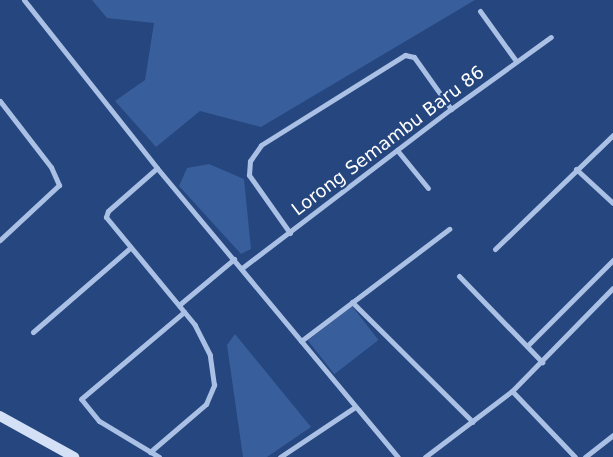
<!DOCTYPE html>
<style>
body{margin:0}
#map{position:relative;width:613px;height:457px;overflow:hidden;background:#25467e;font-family:"DejaVu Sans",sans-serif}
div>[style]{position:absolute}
.green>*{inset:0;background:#385e9b;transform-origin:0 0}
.minor>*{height:5px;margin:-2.5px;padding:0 2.5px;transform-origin:2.5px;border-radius:2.5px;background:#aac1e5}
.secondary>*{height:10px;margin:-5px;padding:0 5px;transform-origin:5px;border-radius:5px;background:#d3e0f5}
span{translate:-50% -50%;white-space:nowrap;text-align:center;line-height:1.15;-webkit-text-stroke:4.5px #25467e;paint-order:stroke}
.street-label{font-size:18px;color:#fff}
</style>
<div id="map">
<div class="green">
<i style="clip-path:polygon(92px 0,475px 0,261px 127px,200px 111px,156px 147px,115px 101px,145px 80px,154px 23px,107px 18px)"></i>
<i style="clip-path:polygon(209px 164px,244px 179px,251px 249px,241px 254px,179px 186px,187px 168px)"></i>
<i style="left:352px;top:306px;width:43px;height:56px;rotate:52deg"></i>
<i style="clip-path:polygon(235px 334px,311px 427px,267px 457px,243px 457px,227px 345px)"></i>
</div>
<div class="minor">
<i style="left:24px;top:0;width:214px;rotate:51.6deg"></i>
<i style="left:157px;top:168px;width:376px;rotate:50.2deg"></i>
<i style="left:480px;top:11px;width:62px;rotate:54.2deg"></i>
<i style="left:0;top:101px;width:83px;rotate:52.3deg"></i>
<i style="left:51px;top:167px;width:20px;rotate:66deg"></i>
<i style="left:59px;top:185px;width:81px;rotate:137deg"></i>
<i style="left:397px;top:150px;width:49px;rotate:50.8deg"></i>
<i style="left:576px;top:169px;width:50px;rotate:42.6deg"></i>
<i style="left:290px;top:233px;width:71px;rotate:-125.3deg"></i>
<i style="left:249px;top:175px;width:14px;rotate:-86deg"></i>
<i style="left:250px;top:161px;width:19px;rotate:-55deg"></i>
<i style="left:261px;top:145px;width:170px;rotate:-32deg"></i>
<i style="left:405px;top:55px;width:9px;rotate:13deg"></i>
<i style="left:414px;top:57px;width:64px;rotate:54.6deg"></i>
<i style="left:495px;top:249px;width:164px;rotate:-44deg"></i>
<i style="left:242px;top:268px;width:263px;rotate:-37.3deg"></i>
<i style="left:451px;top:109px;width:123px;rotate:-35.8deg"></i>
<i style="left:459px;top:276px;width:120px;rotate:46deg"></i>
<i style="left:352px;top:302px;width:170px;rotate:44.8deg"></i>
<i style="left:179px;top:305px;width:72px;rotate:-39.9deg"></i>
<i style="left:33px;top:332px;width:128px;rotate:-40.9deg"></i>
<i style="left:301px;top:341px;width:186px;rotate:-37.1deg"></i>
<i style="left:527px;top:346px;width:122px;rotate:-45deg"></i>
<i style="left:512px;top:391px;width:91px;rotate:46.3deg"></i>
<i style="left:150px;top:452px;width:74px;rotate:-40.6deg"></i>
<i style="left:206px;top:404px;width:21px;rotate:-67deg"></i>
<i style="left:214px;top:385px;width:30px;rotate:-98deg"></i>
<i style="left:210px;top:355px;width:34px;rotate:-117deg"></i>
<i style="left:195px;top:325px;width:140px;rotate:-129.5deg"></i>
<i style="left:106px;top:217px;width:6px;rotate:-72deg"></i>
<i style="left:108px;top:211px;width:65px;rotate:-41.3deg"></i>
<i style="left:159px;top:457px;width:70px;rotate:-149deg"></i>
<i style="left:99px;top:421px;width:28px;rotate:-129deg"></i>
<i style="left:81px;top:399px;width:135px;rotate:-40.2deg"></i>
<i style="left:280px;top:457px;width:90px;rotate:-33.7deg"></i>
<i style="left:425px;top:457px;width:109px;rotate:-37.2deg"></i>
<i style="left:512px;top:391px;width:144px;rotate:-45.6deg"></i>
<i style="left:585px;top:457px;width:36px;rotate:-38deg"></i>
</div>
<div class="secondary">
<i style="left:0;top:416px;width:85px;rotate:29deg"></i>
</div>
<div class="street-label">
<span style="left:388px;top:141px;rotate:-37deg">Lorong Semambu Baru 86</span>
</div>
</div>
